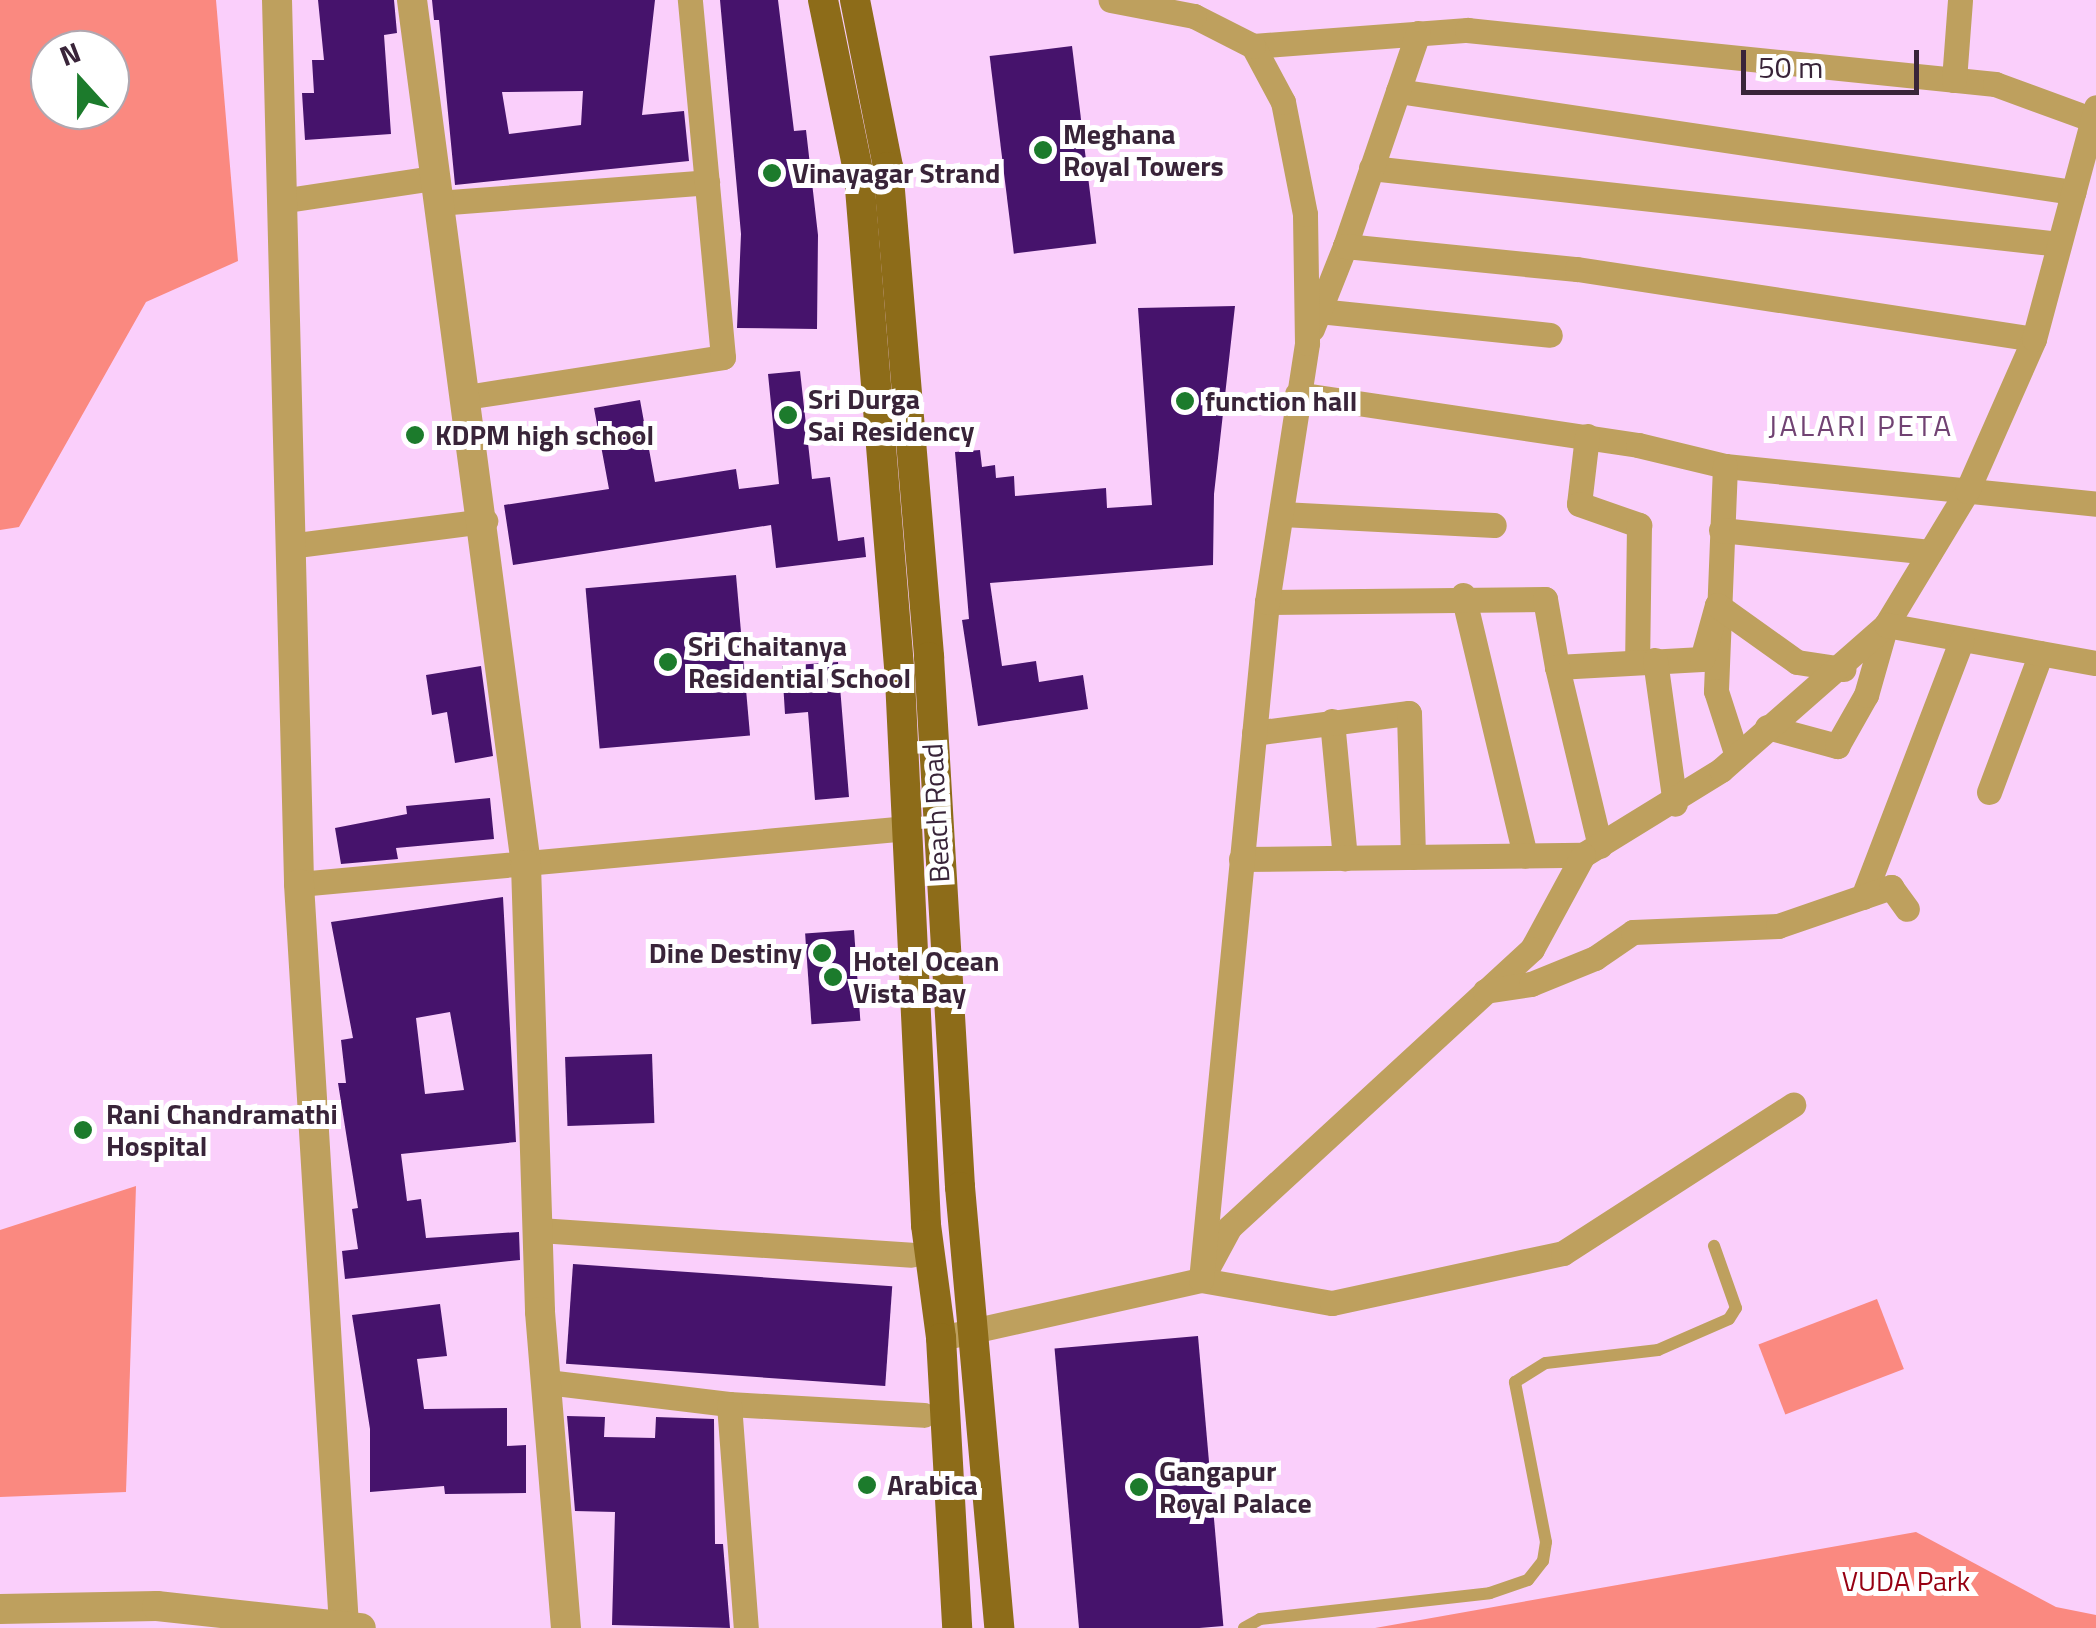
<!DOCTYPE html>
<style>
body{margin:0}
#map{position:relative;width:2096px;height:1628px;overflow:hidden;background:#facffb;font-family:"Titillium Web",sans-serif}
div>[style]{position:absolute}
.green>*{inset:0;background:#fa8980;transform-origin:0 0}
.building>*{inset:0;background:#46136c;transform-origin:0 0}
.service>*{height:12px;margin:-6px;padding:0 6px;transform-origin:6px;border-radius:6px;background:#bea05e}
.minor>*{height:25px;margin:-12.5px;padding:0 12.5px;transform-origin:12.5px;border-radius:12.5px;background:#bea05e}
.tertiary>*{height:30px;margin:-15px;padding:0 15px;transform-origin:15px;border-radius:15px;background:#bea05e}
.primary>*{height:30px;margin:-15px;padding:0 15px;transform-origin:15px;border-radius:15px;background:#8d6c19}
.dots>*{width:28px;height:28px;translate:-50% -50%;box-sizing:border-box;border:5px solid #fff;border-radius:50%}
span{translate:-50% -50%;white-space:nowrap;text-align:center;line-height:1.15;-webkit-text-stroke:10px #fff;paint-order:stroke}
.poi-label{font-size:28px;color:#392439;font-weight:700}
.left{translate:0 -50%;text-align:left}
.right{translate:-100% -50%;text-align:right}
.street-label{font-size:28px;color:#392439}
.park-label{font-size:28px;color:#960012}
.neighbourhood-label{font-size:30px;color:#714373;letter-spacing:2.5px}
.north{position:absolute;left:30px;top:30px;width:100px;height:100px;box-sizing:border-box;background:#fff;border:2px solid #b0a7b0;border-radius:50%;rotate:339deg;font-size:28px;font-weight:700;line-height:40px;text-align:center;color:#392439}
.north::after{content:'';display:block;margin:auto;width:35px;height:45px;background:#1c7b2c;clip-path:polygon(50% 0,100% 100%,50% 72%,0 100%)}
.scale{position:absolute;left:1741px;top:50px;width:178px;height:45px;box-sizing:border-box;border:5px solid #392439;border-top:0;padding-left:12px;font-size:30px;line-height:35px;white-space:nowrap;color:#392439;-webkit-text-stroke:8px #fff;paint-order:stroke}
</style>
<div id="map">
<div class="green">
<i style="clip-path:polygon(evenodd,0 0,216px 0,238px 261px,146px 302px,19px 527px,0 530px,0 0,50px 50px,110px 50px,110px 110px,50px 110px,50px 50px)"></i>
<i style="clip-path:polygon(136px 1186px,126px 1492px,0 1497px,0 1230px)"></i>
<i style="left:1877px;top:1299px;width:75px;height:127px;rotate:69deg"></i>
<i style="clip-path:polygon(1916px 1532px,2056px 1607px,2096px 1615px,2096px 1628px,1375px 1628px)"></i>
</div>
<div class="building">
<i style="clip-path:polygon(318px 0,394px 0,397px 33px,384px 35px,391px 134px,305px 140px,302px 93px,314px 93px,312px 60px,324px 60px)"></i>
<i style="clip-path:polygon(evenodd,432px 0,655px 0,642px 115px,684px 111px,689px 161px,455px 185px,439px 20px,434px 20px,432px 0,583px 91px,581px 125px,509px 134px,502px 92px,583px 91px)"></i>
<i style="clip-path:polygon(720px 0,778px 0,794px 131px,806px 130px,818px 235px,817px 329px,737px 328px,741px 234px)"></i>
<i style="left:1072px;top:46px;width:199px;height:83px;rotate:83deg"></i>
<i style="clip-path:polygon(1235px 306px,1214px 494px,1213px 565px,990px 583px,1002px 666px,1036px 661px,1039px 682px,1083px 675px,1088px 709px,978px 726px,962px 620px,969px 619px,955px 452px,980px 450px,982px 467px,995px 465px,996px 478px,1014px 476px,1015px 496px,1106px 488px,1107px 508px,1152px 505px,1138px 308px)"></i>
<i style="clip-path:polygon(800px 371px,812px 479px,830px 477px,838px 541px,864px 537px,866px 557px,776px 568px,771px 525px,513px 565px,504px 505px,609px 489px,594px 408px,640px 400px,655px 482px,736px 469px,739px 489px,779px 484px,768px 374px)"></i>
<i style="left:736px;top:575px;width:161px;height:151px;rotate:85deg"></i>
<i style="clip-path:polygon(838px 662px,849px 797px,815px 800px,808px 712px,785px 714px,782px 666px)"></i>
<i style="clip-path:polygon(481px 666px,493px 756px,455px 763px,447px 712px,432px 715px,426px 675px)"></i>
<i style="clip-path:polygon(490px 798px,494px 839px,396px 848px,398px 859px,341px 864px,335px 828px,407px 814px,406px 806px)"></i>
<i style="clip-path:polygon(evenodd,503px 897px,516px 1142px,401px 1154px,407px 1201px,421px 1199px,426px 1238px,519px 1232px,520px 1260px,345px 1279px,342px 1251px,358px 1249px,352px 1209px,358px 1208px,338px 1083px,346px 1083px,341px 1040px,353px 1038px,331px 922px,503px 897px,450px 1012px,464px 1090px,425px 1094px,416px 1018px,450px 1012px)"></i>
<i style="left:854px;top:930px;width:91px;height:49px;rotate:86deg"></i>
<i style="left:652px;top:1054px;width:69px;height:87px;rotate:88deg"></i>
<i style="left:573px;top:1264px;width:320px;height:100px;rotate:4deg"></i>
<i style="clip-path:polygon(440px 1304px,447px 1356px,417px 1359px,424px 1409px,507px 1408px,507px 1446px,526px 1445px,526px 1493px,445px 1494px,444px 1486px,370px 1492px,370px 1429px,352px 1315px)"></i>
<i style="left:1198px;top:1336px;width:291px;height:144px;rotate:85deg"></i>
<i style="clip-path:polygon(567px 1416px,605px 1417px,604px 1437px,655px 1438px,656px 1417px,714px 1419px,715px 1544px,723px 1544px,730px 1628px,612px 1625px,615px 1512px,575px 1511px)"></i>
</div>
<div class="service">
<i style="left:1244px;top:1628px;width:18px;rotate:-29deg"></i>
<i style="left:1260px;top:1619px;width:231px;rotate:-6.4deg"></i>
<i style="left:1490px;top:1593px;width:40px;rotate:-18.9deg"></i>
<i style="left:1528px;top:1580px;width:24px;rotate:-52deg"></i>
<i style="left:1543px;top:1561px;width:19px;rotate:-81deg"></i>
<i style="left:1546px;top:1542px;width:163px;rotate:-101deg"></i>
<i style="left:1515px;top:1382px;width:36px;rotate:-32deg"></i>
<i style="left:1546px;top:1363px;width:113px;rotate:-6.6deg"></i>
<i style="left:1658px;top:1350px;width:77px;rotate:-23.6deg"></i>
<i style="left:1729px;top:1319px;width:13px;rotate:-58deg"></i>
<i style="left:1736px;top:1308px;width:66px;rotate:-109.5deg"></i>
</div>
<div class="minor">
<i style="left:1253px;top:46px;width:215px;rotate:-4.3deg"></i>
<i style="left:1467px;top:30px;width:531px;rotate:5.84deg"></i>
<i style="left:1995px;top:84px;width:108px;rotate:20.1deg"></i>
<i style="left:1954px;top:80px;width:80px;rotate:-85.7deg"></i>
<i style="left:1398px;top:91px;width:683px;rotate:8.51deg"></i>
<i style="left:1371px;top:168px;width:692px;rotate:6.3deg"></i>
<i style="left:287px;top:200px;width:147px;rotate:-8.6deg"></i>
<i style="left:437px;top:203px;width:271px;rotate:-4.4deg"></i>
<i style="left:1345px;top:246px;width:225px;rotate:-71.1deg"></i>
<i style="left:1319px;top:311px;width:232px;rotate:5.9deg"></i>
<i style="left:1312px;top:329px;width:89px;rotate:-68.3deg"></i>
<i style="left:1345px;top:246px;width:233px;rotate:5.7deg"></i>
<i style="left:1577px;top:269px;width:462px;rotate:8.7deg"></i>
<i style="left:1297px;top:394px;width:345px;rotate:8.5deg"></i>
<i style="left:1638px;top:445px;width:89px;rotate:13.6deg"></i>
<i style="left:1725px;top:466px;width:373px;rotate:5.8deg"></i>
<i style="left:466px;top:397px;width:260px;rotate:-8.8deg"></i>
<i style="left:723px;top:357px;width:359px;rotate:-95.3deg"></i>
<i style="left:1587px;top:436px;width:68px;rotate:96.7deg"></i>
<i style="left:1579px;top:504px;width:64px;rotate:19.3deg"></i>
<i style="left:1639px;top:525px;width:135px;rotate:90.8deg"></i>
<i style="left:1725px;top:466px;width:225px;rotate:92.3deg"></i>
<i style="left:1716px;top:691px;width:68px;rotate:72.1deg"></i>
<i style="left:1282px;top:514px;width:212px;rotate:3deg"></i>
<i style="left:1721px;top:530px;width:210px;rotate:6deg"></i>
<i style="left:289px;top:546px;width:198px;rotate:-7.3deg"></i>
<i style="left:1463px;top:595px;width:268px;rotate:76.6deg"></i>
<i style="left:1267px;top:602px;width:278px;rotate:-0.6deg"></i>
<i style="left:1545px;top:599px;width:69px;rotate:80deg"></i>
<i style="left:1557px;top:667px;width:145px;rotate:-3.2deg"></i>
<i style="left:1702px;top:659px;width:56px;rotate:-74.5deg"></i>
<i style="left:1717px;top:605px;width:98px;rotate:35.5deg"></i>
<i style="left:1797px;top:662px;width:47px;rotate:8.7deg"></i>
<i style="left:1655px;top:660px;width:145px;rotate:82.1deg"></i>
<i style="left:1557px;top:667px;width:184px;rotate:76.5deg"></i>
<i style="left:1332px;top:721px;width:138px;rotate:84.6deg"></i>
<i style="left:1767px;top:727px;width:73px;rotate:15.2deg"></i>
<i style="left:1837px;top:746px;width:59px;rotate:-60.4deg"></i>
<i style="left:1866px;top:695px;width:73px;rotate:-74.1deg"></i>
<i style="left:1886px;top:625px;width:157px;rotate:-58.8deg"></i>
<i style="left:1967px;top:491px;width:166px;rotate:-66.2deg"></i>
<i style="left:2034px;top:339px;width:240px;rotate:-75deg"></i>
<i style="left:1254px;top:733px;width:156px;rotate:-7.4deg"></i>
<i style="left:1409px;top:713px;width:144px;rotate:88.4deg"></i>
<i style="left:1989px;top:792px;width:148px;rotate:-69.5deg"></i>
<i style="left:1583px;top:855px;width:162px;rotate:-31.6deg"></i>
<i style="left:1721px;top:770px;width:220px;rotate:-41.3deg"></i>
<i style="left:1886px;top:625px;width:213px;rotate:10.3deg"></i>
<i style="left:1241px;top:859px;width:342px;rotate:-0.7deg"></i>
<i style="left:1583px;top:855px;width:107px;rotate:118.5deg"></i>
<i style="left:1532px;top:949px;width:412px;rotate:137.4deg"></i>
<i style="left:1229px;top:1228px;width:59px;rotate:118.3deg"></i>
<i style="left:1201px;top:1280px;width:133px;rotate:10deg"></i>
<i style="left:1332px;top:1303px;width:236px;rotate:-12.2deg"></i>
<i style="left:1563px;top:1253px;width:274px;rotate:-32.8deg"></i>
<i style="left:299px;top:884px;width:611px;rotate:-5.26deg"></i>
<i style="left:1863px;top:897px;width:276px;rotate:-69deg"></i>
<i style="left:1485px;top:991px;width:47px;rotate:-8.7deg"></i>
<i style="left:1531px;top:984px;width:69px;rotate:-22.1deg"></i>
<i style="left:1595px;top:958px;width:46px;rotate:-34.4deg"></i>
<i style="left:1633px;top:932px;width:145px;rotate:-2.4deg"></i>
<i style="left:1778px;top:926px;width:120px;rotate:-19deg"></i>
<i style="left:1891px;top:887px;width:27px;rotate:54deg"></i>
<i style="left:539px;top:1230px;width:373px;rotate:3.8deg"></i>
<i style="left:941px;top:1338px;width:266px;rotate:-12.6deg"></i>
<i style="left:1201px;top:1280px;width:681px;rotate:-84.44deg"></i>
<i style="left:1267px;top:602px;width:262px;rotate:-81.2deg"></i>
<i style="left:1307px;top:343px;width:129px;rotate:-90.9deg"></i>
<i style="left:1305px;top:214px;width:114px;rotate:-101.1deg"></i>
<i style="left:1283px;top:102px;width:64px;rotate:-118.2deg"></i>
<i style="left:1253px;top:46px;width:66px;rotate:-153deg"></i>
<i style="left:1194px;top:16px;width:85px;rotate:-169.1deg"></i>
<i style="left:547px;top:1382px;width:183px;rotate:6.9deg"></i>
<i style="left:729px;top:1404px;width:195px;rotate:3.2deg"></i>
<i style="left:729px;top:1404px;width:225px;rotate:85.7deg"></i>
</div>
<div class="tertiary">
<i style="left:277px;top:0;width:884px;rotate:88.57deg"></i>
<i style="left:299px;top:884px;width:743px;rotate:86.53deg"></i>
<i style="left:412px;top:0;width:872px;rotate:82.49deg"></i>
<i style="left:526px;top:865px;width:447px;rotate:88.2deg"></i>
<i style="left:540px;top:1312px;width:317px;rotate:85.3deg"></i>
<i style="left:0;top:1609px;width:157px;rotate:-1.1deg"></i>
<i style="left:157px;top:1606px;width:205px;rotate:6.2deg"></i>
</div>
<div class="primary">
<i style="left:823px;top:0;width:180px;rotate:78.4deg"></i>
<i style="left:859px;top:176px;width:505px;rotate:85.34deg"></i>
<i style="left:900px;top:679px;width:547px;rotate:87.27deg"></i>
<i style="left:926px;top:1225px;width:114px;rotate:82.4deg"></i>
<i style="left:941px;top:1338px;width:290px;rotate:86.8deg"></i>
<i style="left:855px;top:0;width:170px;rotate:78.8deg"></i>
<i style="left:888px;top:167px;width:492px;rotate:85.2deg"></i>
<i style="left:929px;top:657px;width:531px;rotate:86.65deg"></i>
<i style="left:960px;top:1187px;width:443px;rotate:84.9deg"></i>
</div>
<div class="dots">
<i style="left:1043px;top:150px;background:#1c7b2c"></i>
<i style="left:772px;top:173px;background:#1c7b2c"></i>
<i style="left:1185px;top:401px;background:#1c7b2c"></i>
<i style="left:788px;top:415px;background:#1c7b2c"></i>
<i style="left:415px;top:435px;background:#1c7b2c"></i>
<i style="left:668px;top:662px;background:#1c7b2c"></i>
<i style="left:822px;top:953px;background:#1c7b2c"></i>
<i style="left:833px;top:977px;background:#1c7b2c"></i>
<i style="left:83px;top:1130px;background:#1c7b2c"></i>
<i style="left:867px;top:1485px;background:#1c7b2c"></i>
<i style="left:1139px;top:1487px;background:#1c7b2c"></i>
</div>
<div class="poi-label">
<span class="left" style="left:1063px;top:150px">Meghana<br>Royal Towers</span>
<span class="left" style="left:792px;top:173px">Vinayagar Strand</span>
<span class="left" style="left:808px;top:415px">Sri Durga<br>Sai Residency</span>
<span class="left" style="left:1205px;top:401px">function hall</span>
<span class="left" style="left:435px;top:435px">KDPM high school</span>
<span class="left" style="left:688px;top:662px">Sri Chaitanya<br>Residential School</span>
<span class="right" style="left:802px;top:953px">Dine Destiny</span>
<span class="left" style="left:853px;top:977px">Hotel Ocean<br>Vista Bay</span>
<span class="left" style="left:106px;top:1130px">Rani Chandramathi<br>Hospital</span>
<span class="left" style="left:1159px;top:1487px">Gangapur<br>Royal Palace</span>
<span class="left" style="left:887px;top:1485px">Arabica</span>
</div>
<div class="street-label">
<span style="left:936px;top:813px;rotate:-93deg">Beach Road</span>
</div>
<div class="park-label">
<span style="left:1906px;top:1581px">VUDA Park</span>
</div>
<div class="neighbourhood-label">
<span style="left:1861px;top:425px">JALARI PETA</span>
</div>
<div class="north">N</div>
<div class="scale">50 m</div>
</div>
